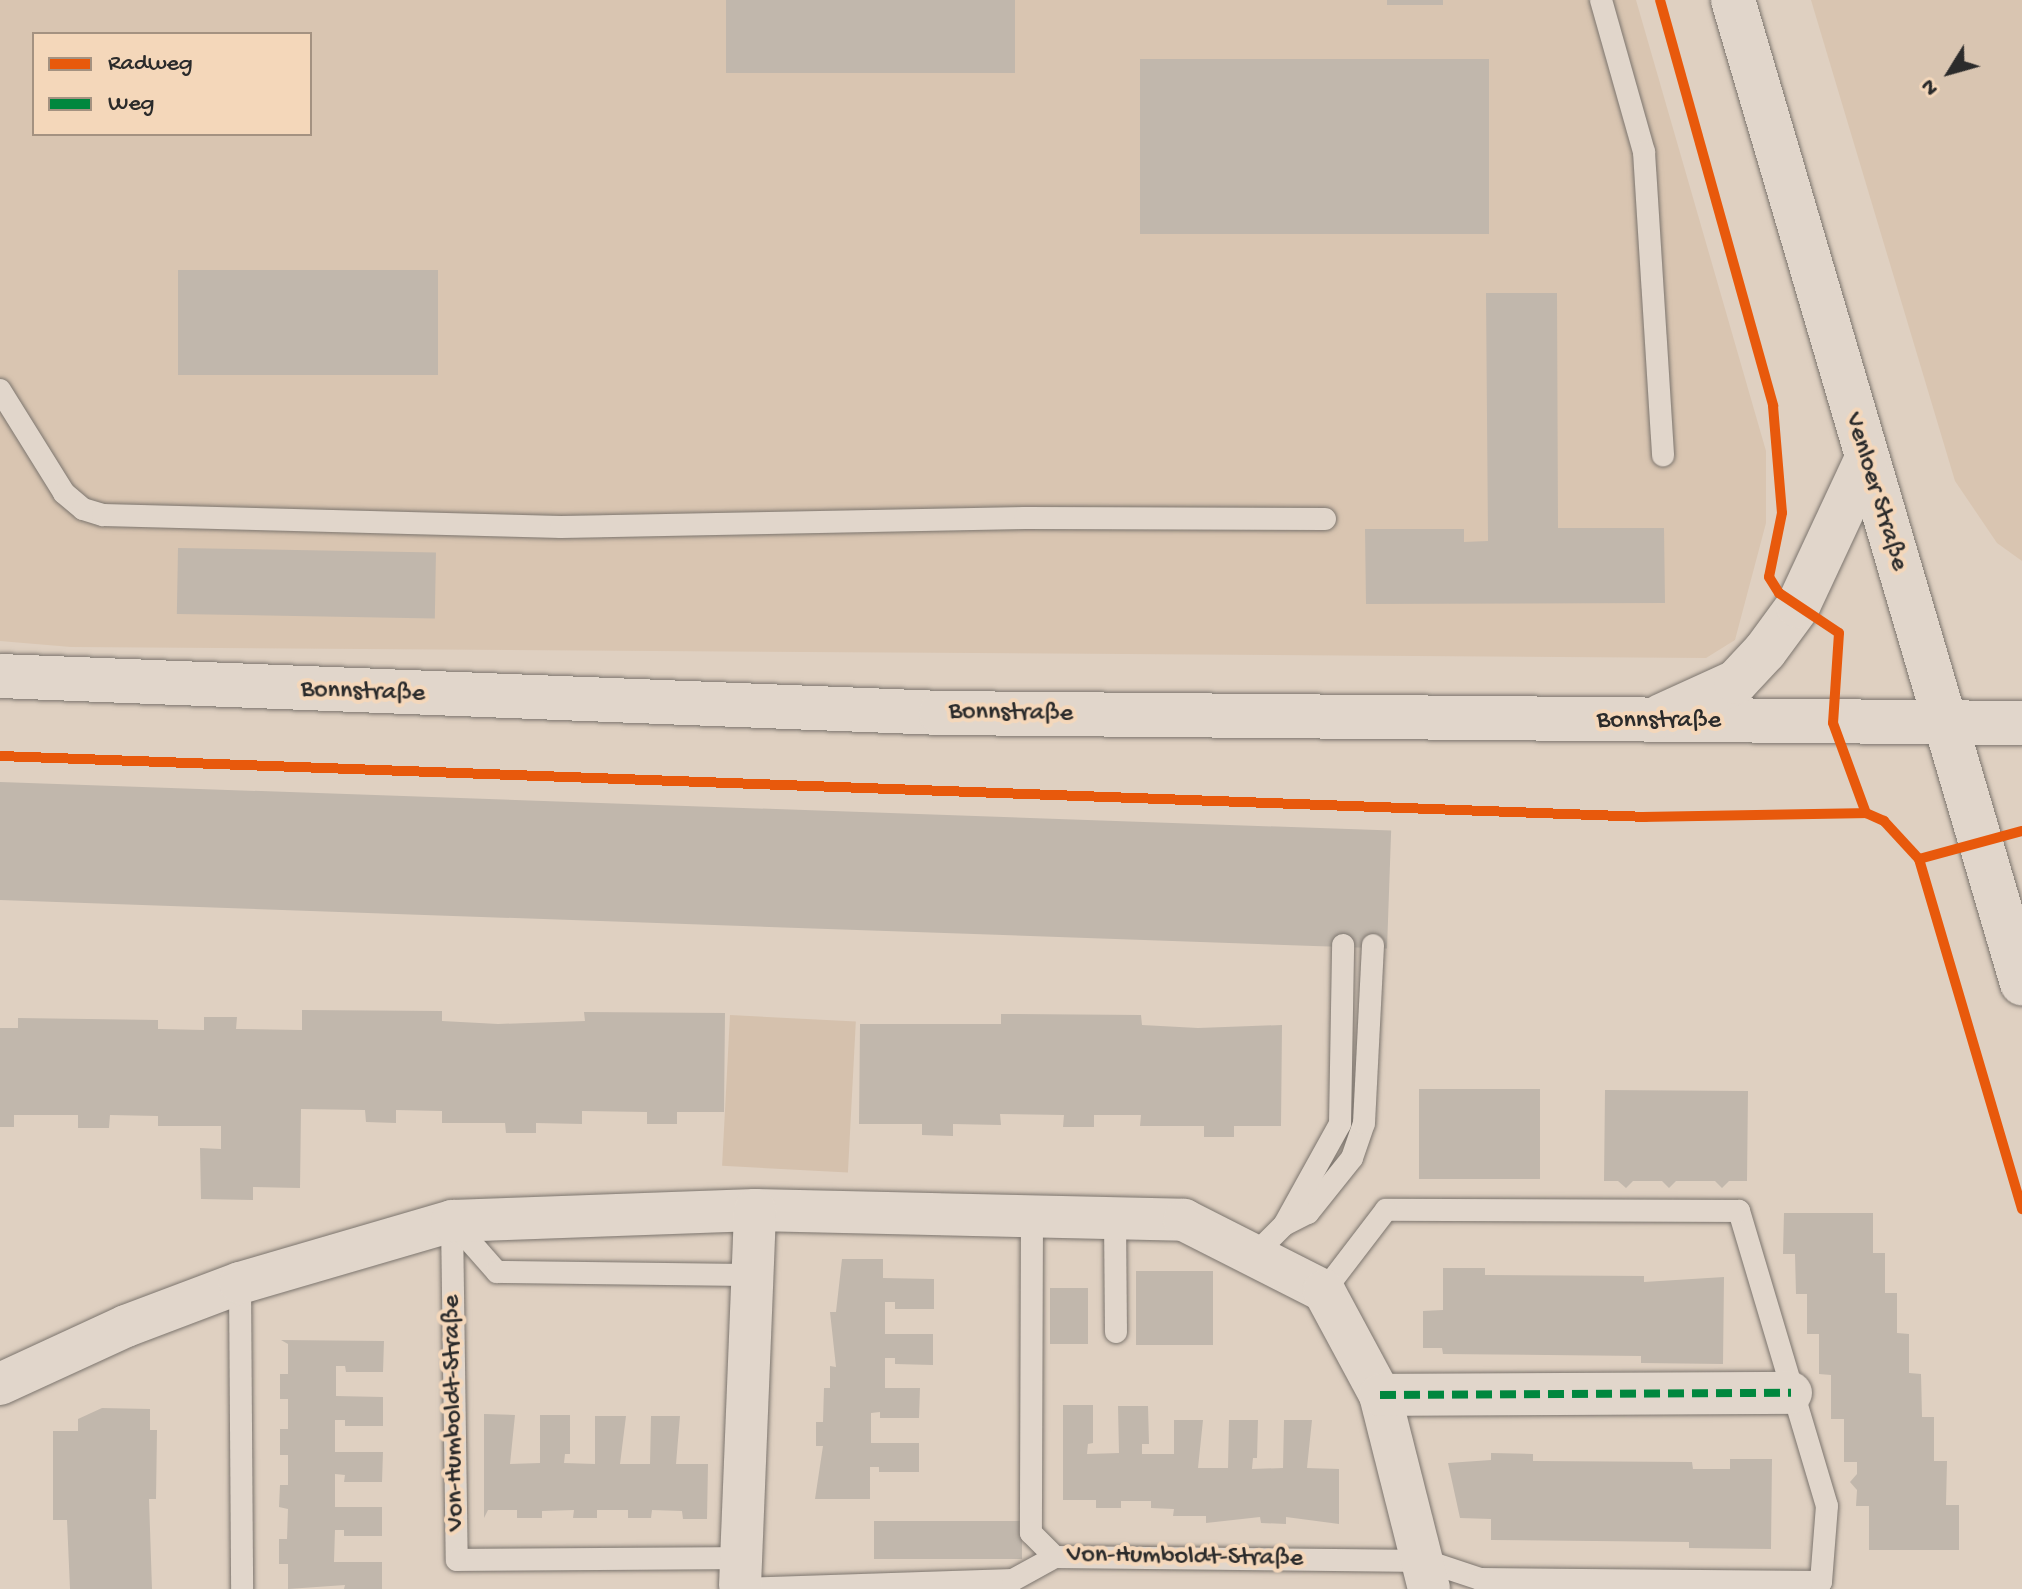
<!DOCTYPE html>
<meta charset="utf-8">
<style>
body{margin:0}
#map{position:relative;width:2022px;height:1589px;overflow:hidden;background:#dfd0c1;font-family:"Gochi Hand",sans-serif}
div>[style]{position:absolute}
.built>*{inset:0;background:#d9c5b1}
.green>*{inset:0;background:#d5c1ad;transform-origin:0 0}
.building>*{inset:0;background:#c1b7ac;transform-origin:0 0}
.roads{filter:drop-shadow(0 0 2px #7c756e) drop-shadow(0 0 2px #7c756e)}
.service>*{height:22px;margin:-11px;padding:0 11px;transform-origin:11px;border-radius:11px;background:#e1d6cb}
.minor>*{height:42px;margin:-21px;padding:0 21px;transform-origin:21px;border-radius:21px;background:#e1d6cb}
.secondary>*{height:44px;margin:-22px;padding:0 22px;transform-origin:22px;border-radius:22px;background:#e1d6cb}
.quiet>*{height:8px;margin-top:-4px;transform-origin:0;background:repeating-linear-gradient(90deg,#00873e 0 16px,transparent 0 24px)}
.cycleway>*{height:10px;margin:-5px;padding:0 5px;transform-origin:5px;border-radius:5px;background:#e8590c}
span{translate:-50% -50%;white-space:nowrap;text-align:center;line-height:1.15;-webkit-text-stroke:8px #f4d7ba;paint-order:stroke}
.street-label{font-size:26px;color:#2b2b2b}
.legend{position:absolute;left:32px;top:32px;width:280px;height:104px;box-sizing:border-box;background:#f4d7ba;border:2px solid #a49281;margin:0;padding:10px 14px;list-style:none;font-size:24px;color:#2b2b2b}
.legend li{display:flex;align-items:center;gap:16px;height:40px}
.legend b{width:40px;border:2px solid #a49281}
.north{position:absolute;left:1910px;top:32px;width:80px;height:80px;-webkit-text-stroke:6px #f4d7ba;paint-order:stroke;rotate:233deg;font-size:22px;font-weight:700;line-height:32px;text-align:center;color:#2b2b2b}
.north::after{content:'';display:block;margin:auto;width:28px;height:36px;background:#2b2b2b;clip-path:polygon(50% 0,100% 100%,50% 72%,0 100%)}
</style>
<div id="map">
<div class="built">
<i style="clip-path:polygon(evenodd,0 0,1636px 0,1766px 451px,1766px 523px,1735px 640px,1706px 658px,71px 647px,0 641px,0 0,34px 34px,310px 34px,310px 134px,34px 134px,34px 34px)"></i>
<i style="clip-path:polygon(1811px 0,2022px 0,2022px 561px,1997px 543px,1955px 481px)"></i>
</div>
<div class="green">
<i style="left:730px;top:1015px;width:126px;height:151px;rotate:3deg"></i>
</div>
<div class="building">
<i style="left:726px;top:0;width:289px;height:73px"></i>
<i style="left:1387px;top:0;width:56px;height:5px"></i>
<i style="left:1140px;top:59px;width:349px;height:175px"></i>
<i style="left:178px;top:270px;width:260px;height:105px"></i>
<i style="clip-path:polygon(1486px 293px,1557px 293px,1558px 528px,1664px 528px,1665px 603px,1366px 604px,1365px 529px,1464px 529px,1464px 542px,1488px 541px)"></i>
<i style="left:178px;top:548px;width:258px;height:66px;rotate:1deg"></i>
<i style="left:0;top:782px;width:1392px;height:118px;rotate:2deg"></i>
<i style="clip-path:polygon(302px 1010px,442px 1011px,442px 1021px,498px 1024px,585px 1021px,584px 1012px,725px 1013px,724px 1112px,677px 1112px,677px 1124px,647px 1124px,647px 1112px,582px 1111px,582px 1124px,536px 1123px,536px 1133px,506px 1133px,505px 1123px,442px 1123px,442px 1111px,396px 1110px,396px 1123px,366px 1122px,365px 1110px,301px 1109px,300px 1188px,253px 1187px,253px 1200px,201px 1199px,200px 1148px,221px 1149px,221px 1126px,158px 1126px,158px 1116px,110px 1115px,109px 1128px,78px 1128px,78px 1115px,14px 1115px,14px 1127px,0 1127px,0 1028px,18px 1028px,18px 1018px,158px 1020px,158px 1029px,204px 1030px,204px 1017px,237px 1017px,236px 1029px,302px 1030px)"></i>
<i style="clip-path:polygon(1001px 1014px,1141px 1015px,1142px 1025px,1198px 1028px,1282px 1025px,1281px 1126px,1234px 1126px,1234px 1137px,1204px 1137px,1204px 1126px,1140px 1126px,1141px 1115px,1094px 1115px,1094px 1127px,1063px 1127px,1064px 1115px,1000px 1114px,1001px 1125px,953px 1124px,953px 1136px,922px 1135px,922px 1124px,859px 1124px,860px 1024px,1001px 1024px)"></i>
<i style="left:1419px;top:1089px;width:121px;height:90px"></i>
<i style="clip-path:polygon(1605px 1090px,1748px 1091px,1747px 1181px,1729px 1181px,1722px 1188px,1715px 1181px,1676px 1181px,1669px 1188px,1662px 1181px,1633px 1181px,1626px 1188px,1618px 1181px,1604px 1181px)"></i>
<i style="clip-path:polygon(1784px 1213px,1873px 1213px,1873px 1253px,1885px 1253px,1885px 1293px,1897px 1293px,1897px 1333px,1909px 1334px,1909px 1373px,1921px 1374px,1922px 1417px,1934px 1417px,1934px 1461px,1947px 1461px,1946px 1505px,1959px 1505px,1959px 1550px,1869px 1550px,1869px 1506px,1856px 1506px,1857px 1490px,1850px 1482px,1857px 1474px,1857px 1462px,1844px 1462px,1844px 1419px,1831px 1419px,1831px 1375px,1819px 1374px,1819px 1334px,1807px 1334px,1807px 1294px,1796px 1294px,1795px 1254px,1783px 1254px)"></i>
<i style="clip-path:polygon(842px 1259px,883px 1259px,883px 1278px,934px 1279px,934px 1309px,895px 1309px,895px 1302px,885px 1302px,885px 1334px,933px 1334px,933px 1365px,895px 1364px,895px 1358px,885px 1358px,885px 1388px,920px 1388px,919px 1418px,880px 1418px,880px 1412px,871px 1413px,871px 1443px,919px 1443px,919px 1472px,879px 1472px,879px 1467px,870px 1467px,870px 1499px,815px 1499px,823px 1446px,816px 1446px,816px 1422px,823px 1422px,824px 1388px,830px 1388px,830px 1366px,836px 1367px,830px 1312px,836px 1312px)"></i>
<i style="clip-path:polygon(1443px 1268px,1485px 1268px,1485px 1275px,1644px 1276px,1644px 1282px,1724px 1277px,1723px 1364px,1641px 1363px,1641px 1356px,1443px 1354px,1442px 1348px,1423px 1348px,1423px 1311px,1443px 1310px)"></i>
<i style="left:1136px;top:1271px;width:77px;height:74px"></i>
<i style="left:1050px;top:1288px;width:38px;height:56px"></i>
<i style="clip-path:polygon(281px 1340px,384px 1341px,383px 1372px,346px 1372px,345px 1366px,336px 1366px,336px 1396px,383px 1397px,383px 1426px,345px 1426px,345px 1420px,335px 1420px,335px 1452px,383px 1452px,382px 1482px,344px 1482px,345px 1475px,335px 1474px,335px 1507px,382px 1507px,382px 1536px,344px 1536px,344px 1530px,335px 1530px,334px 1562px,382px 1562px,382px 1589px,344px 1589px,345px 1585px,288px 1589px,288px 1564px,279px 1564px,279px 1539px,287px 1539px,288px 1509px,279px 1507px,280px 1485px,288px 1485px,288px 1455px,280px 1455px,280px 1429px,288px 1429px,288px 1399px,280px 1399px,280px 1374px,288px 1374px,288px 1344px)"></i>
<i style="clip-path:polygon(1063px 1405px,1093px 1405px,1093px 1443px,1088px 1444px,1087px 1454px,1119px 1453px,1118px 1406px,1148px 1406px,1149px 1444px,1142px 1444px,1142px 1454px,1174px 1454px,1174px 1420px,1203px 1420px,1198px 1468px,1228px 1468px,1229px 1420px,1258px 1420px,1257px 1458px,1253px 1458px,1252px 1469px,1283px 1468px,1284px 1420px,1312px 1420px,1307px 1468px,1339px 1469px,1339px 1524px,1286px 1517px,1286px 1524px,1261px 1523px,1260px 1517px,1206px 1523px,1206px 1516px,1173px 1516px,1174px 1509px,1151px 1508px,1151px 1501px,1121px 1501px,1121px 1508px,1096px 1508px,1096px 1500px,1063px 1500px)"></i>
<i style="clip-path:polygon(102px 1408px,150px 1409px,150px 1430px,157px 1430px,156px 1499px,149px 1499px,152px 1589px,70px 1589px,67px 1520px,53px 1520px,53px 1431px,78px 1431px,78px 1419px)"></i>
<i style="clip-path:polygon(484px 1414px,515px 1415px,510px 1464px,540px 1463px,540px 1415px,570px 1415px,570px 1454px,565px 1454px,564px 1463px,595px 1464px,595px 1416px,626px 1416px,620px 1464px,650px 1464px,651px 1416px,680px 1416px,676px 1464px,708px 1464px,707px 1519px,683px 1519px,682px 1511px,652px 1510px,651px 1518px,628px 1518px,628px 1510px,597px 1510px,597px 1518px,573px 1518px,574px 1510px,542px 1511px,542px 1518px,517px 1518px,517px 1510px,488px 1510px,484px 1518px)"></i>
<i style="clip-path:polygon(1491px 1453px,1533px 1454px,1533px 1461px,1692px 1462px,1693px 1469px,1730px 1469px,1730px 1459px,1772px 1459px,1771px 1549px,1689px 1548px,1689px 1542px,1491px 1540px,1491px 1519px,1460px 1518px,1448px 1463px,1491px 1460px)"></i>
<i style="left:874px;top:1521px;width:148px;height:38px"></i>
</div>
<div class="roads">
<div class="service">
<i style="left:1601px;top:0;width:158px;rotate:74.2deg"></i>
<i style="left:1644px;top:152px;width:304px;rotate:86.4deg"></i>
<i style="left:0;top:390px;width:121px;rotate:58.1deg"></i>
<i style="left:64px;top:493px;width:25px;rotate:40deg"></i>
<i style="left:83px;top:509px;width:21px;rotate:17deg"></i>
<i style="left:103px;top:515px;width:458px;rotate:1.5deg"></i>
<i style="left:561px;top:527px;width:464px;rotate:-1.1deg"></i>
<i style="left:1025px;top:518px;width:300px;rotate:0.2deg"></i>
<i style="left:1032px;top:1216px;width:317px;rotate:90.2deg"></i>
<i style="left:1031px;top:1533px;width:34px;rotate:45deg"></i>
<i style="left:1055px;top:1557px;width:371px;rotate:0.6deg"></i>
<i style="left:1426px;top:1561px;width:57px;rotate:18.4deg"></i>
<i style="left:1480px;top:1579px;width:341px;rotate:0.5deg"></i>
<i style="left:1821px;top:1582px;width:76px;rotate:-85.5deg"></i>
<i style="left:1827px;top:1506px;width:308px;rotate:-106.6deg"></i>
<i style="left:1739px;top:1211px;width:353px;rotate:-179.8deg"></i>
<i style="left:1386px;top:1210px;width:102px;rotate:127.4deg"></i>
<i style="left:1115px;top:1219px;width:113px;rotate:89.5deg"></i>
<i style="left:452px;top:1221px;width:339px;rotate:89.2deg"></i>
<i style="left:457px;top:1560px;width:285px;rotate:-0.4deg"></i>
<i style="left:452px;top:1221px;width:68px;rotate:48.6deg"></i>
<i style="left:497px;top:1272px;width:258px;rotate:0.7deg"></i>
<i style="left:1284px;top:1225px;width:27px;rotate:-27deg"></i>
<i style="left:1308px;top:1213px;width:70px;rotate:-51.3deg"></i>
<i style="left:1352px;top:1158px;width:37px;rotate:-71deg"></i>
<i style="left:1364px;top:1123px;width:178px;rotate:-87.1deg"></i>
<i style="left:1256px;top:1253px;width:40px;rotate:-45deg"></i>
<i style="left:1284px;top:1225px;width:115px;rotate:-61deg"></i>
<i style="left:1340px;top:1124px;width:179px;rotate:-89deg"></i>
<i style="left:240px;top:1283px;width:306px;rotate:89.6deg"></i>
<i style="left:740px;top:1589px;width:273px;rotate:-1.9deg"></i>
<i style="left:1013px;top:1580px;width:48px;rotate:-28.7deg"></i>
</div>
<div class="minor">
<i style="left:0;top:1384px;width:139px;rotate:-24.7deg"></i>
<i style="left:126px;top:1326px;width:122px;rotate:-20.7deg"></i>
<i style="left:240px;top:1283px;width:221px;rotate:-16.3deg"></i>
<i style="left:452px;top:1221px;width:303px;rotate:-2.1deg"></i>
<i style="left:755px;top:1210px;width:429px;rotate:1.3deg"></i>
<i style="left:1184px;top:1220px;width:157px;rotate:26.9deg"></i>
<i style="left:1324px;top:1291px;width:118px;rotate:61.7deg"></i>
<i style="left:1380px;top:1395px;width:200px;rotate:75.8deg"></i>
<i style="left:1380px;top:1395px;width:411px;rotate:-0.3deg"></i>
<i style="left:740px;top:1586px;width:376px;rotate:-87.7deg"></i>
</div>
<div class="secondary">
<i style="left:1733px;top:0;width:1025px;rotate:73.62deg"></i>
<i style="left:0;top:676px;width:942px;rotate:2.25deg"></i>
<i style="left:941px;top:713px;width:1081px;rotate:0.53deg"></i>
<i style="left:1661px;top:716px;width:82px;rotate:-24.4deg"></i>
<i style="left:1736px;top:682px;width:42px;rotate:-46.9deg"></i>
<i style="left:1765px;top:651px;width:56px;rotate:-53.7deg"></i>
<i style="left:1798px;top:606px;width:159px;rotate:-65deg"></i>
</div>
</div>
<div class="quiet">
<i style="left:1380px;top:1395px;width:411px;rotate:-0.3deg"></i>
</div>
<div class="cycleway">
<i style="left:1660px;top:0;width:421px;rotate:74.4deg"></i>
<i style="left:1773px;top:406px;width:107px;rotate:85.2deg"></i>
<i style="left:1782px;top:513px;width:65px;rotate:101.5deg"></i>
<i style="left:1769px;top:577px;width:19px;rotate:58deg"></i>
<i style="left:1779px;top:593px;width:72px;rotate:33.7deg"></i>
<i style="left:1839px;top:633px;width:90px;rotate:93.8deg"></i>
<i style="left:1833px;top:723px;width:96px;rotate:69.9deg"></i>
<i style="left:1866px;top:813px;width:20px;rotate:24deg"></i>
<i style="left:1884px;top:821px;width:52px;rotate:47.4deg"></i>
<i style="left:1919px;top:859px;width:365px;rotate:73.6deg"></i>
<i style="left:0;top:756px;width:1647px;rotate:2.12deg"></i>
<i style="left:1646px;top:817px;width:220px;rotate:-1deg"></i>
<i style="left:1919px;top:859px;width:107px;rotate:-15.2deg"></i>
</div>
<div class="street-label">
<span style="left:1875px;top:492px;rotate:73deg">Venloer Straße</span>
<span style="left:363px;top:693px;rotate:2deg">Bonnstraße</span>
<span style="left:1011px;top:714px;rotate:1deg">Bonnstraße</span>
<span style="left:1659px;top:722px">Bonnstraße</span>
<span style="left:455px;top:1413px;rotate:-91deg">Von-Humboldt-Straße</span>
<span style="left:1185px;top:1558px;rotate:1deg">Von-Humboldt-Straße</span>
</div>
<ul class="legend">
<li><b style="height:10px;background:#e8590c"></b>Radweg</li>
<li><b style="height:10px;background:#00873e"></b>Weg</li>
</ul>
<div class="north">N</div>
</div>
